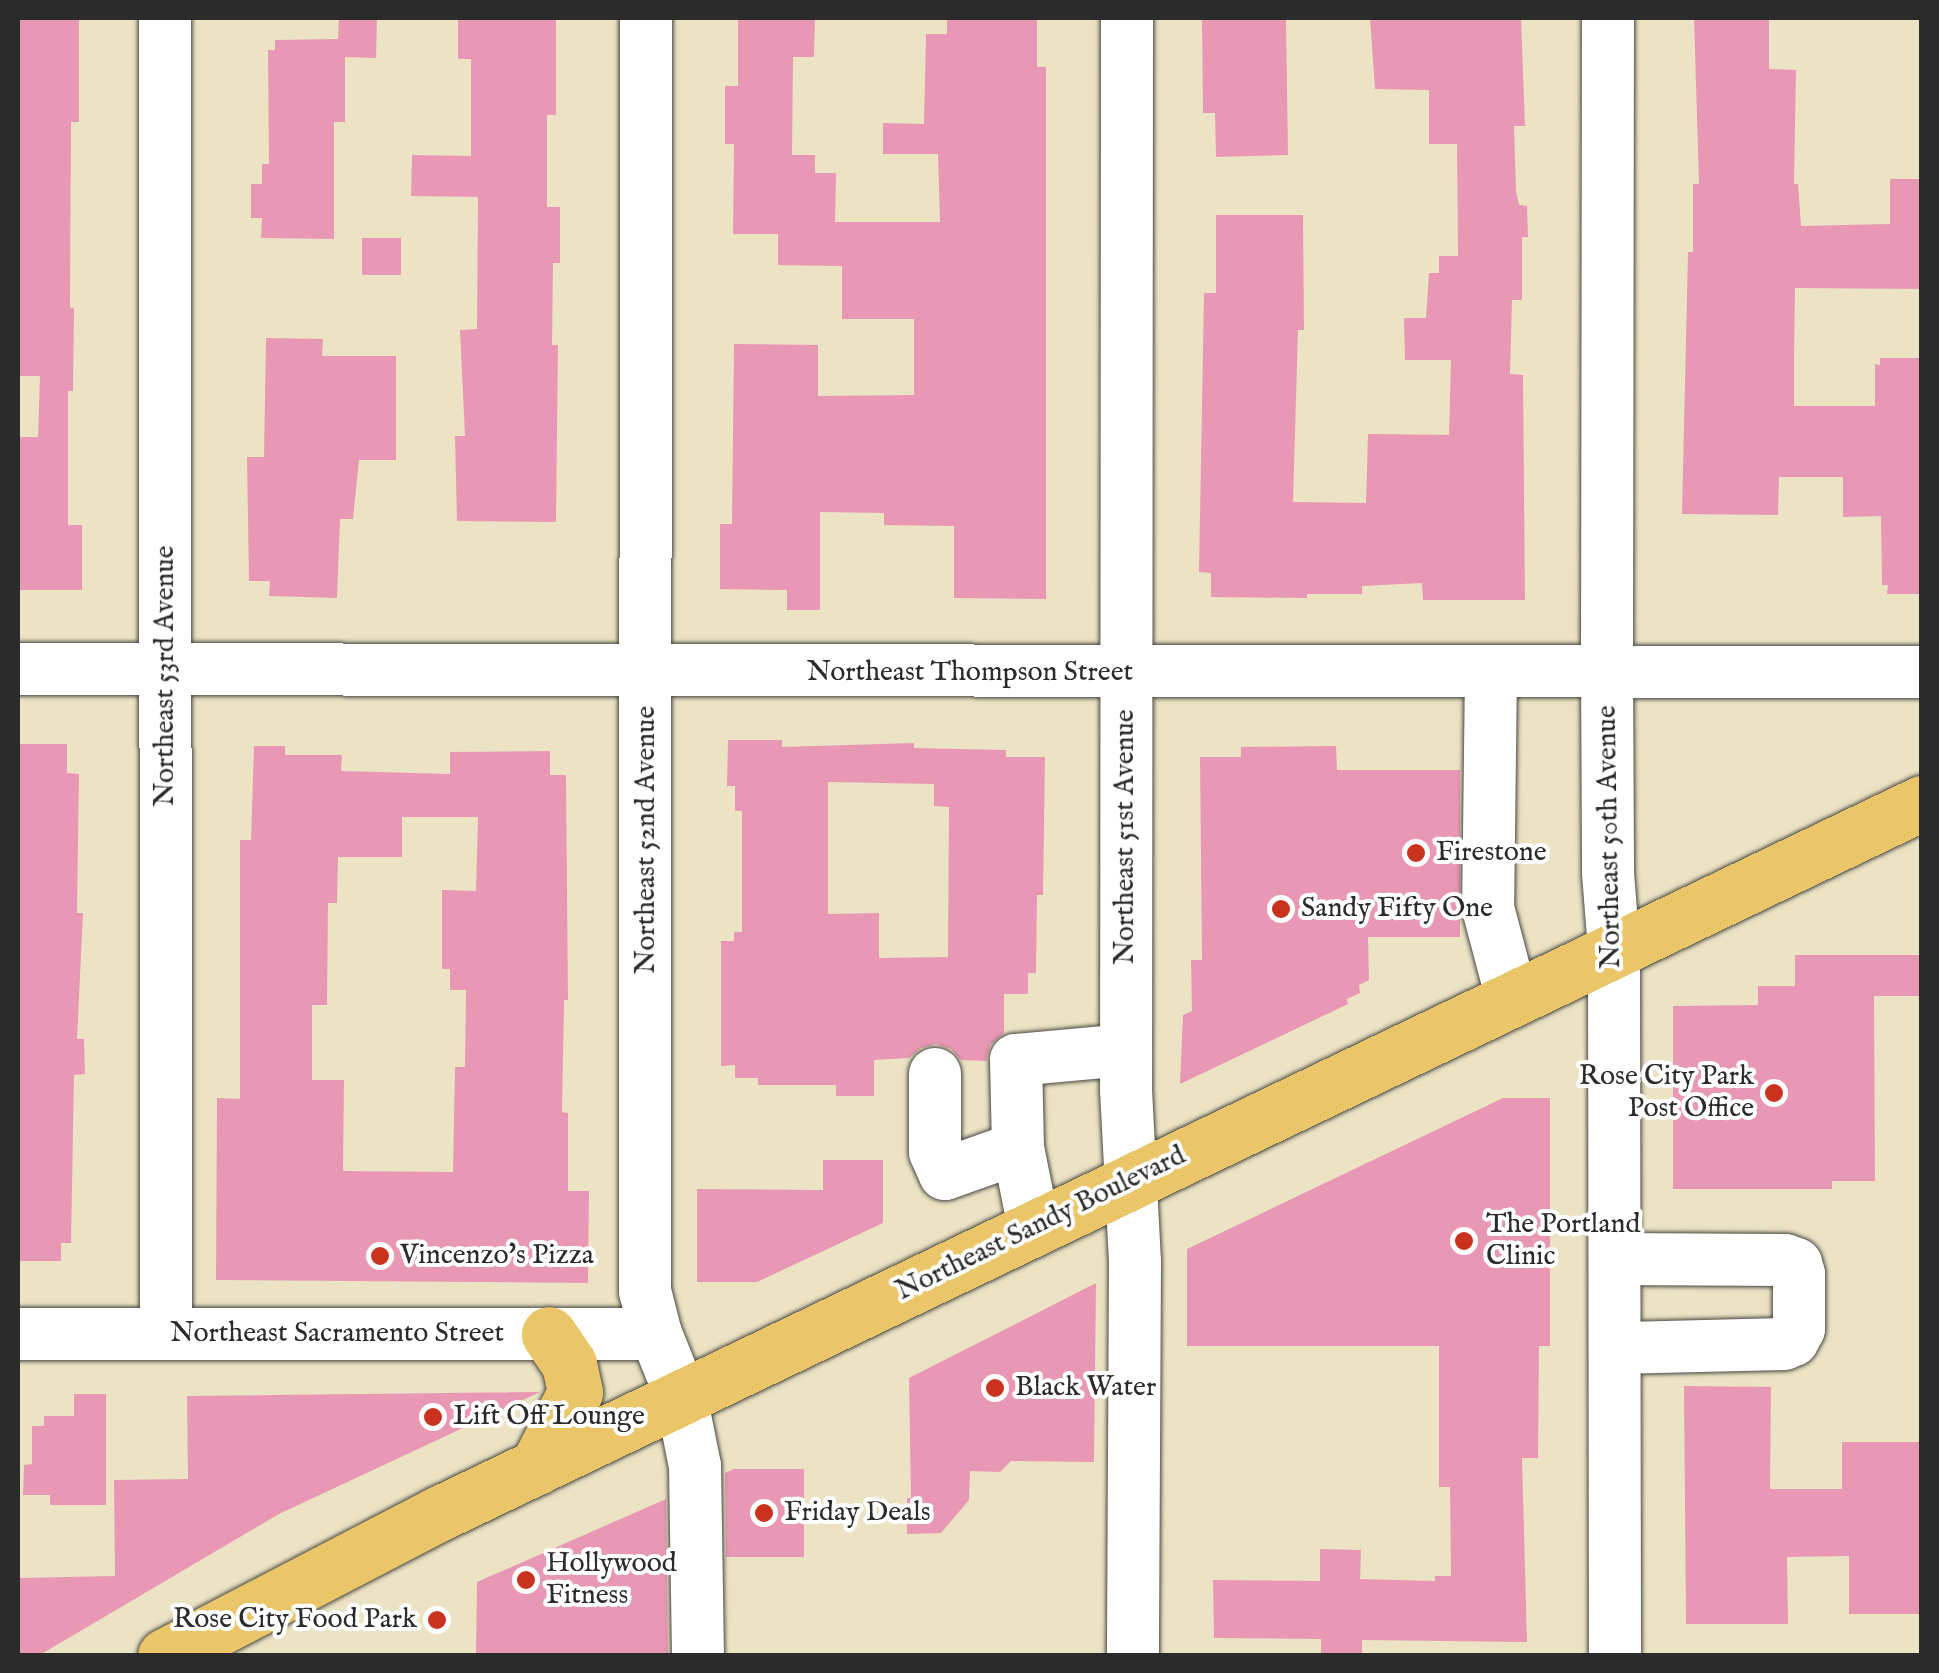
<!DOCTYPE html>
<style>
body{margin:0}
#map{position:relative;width:1939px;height:1673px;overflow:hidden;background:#ece3c4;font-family:"IM FELL English",serif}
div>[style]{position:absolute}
.building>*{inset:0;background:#e898b4;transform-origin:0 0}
.roads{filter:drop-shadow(0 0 2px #484742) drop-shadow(0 0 2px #484742)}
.minor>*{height:52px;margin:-26px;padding:0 26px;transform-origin:26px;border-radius:26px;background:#fff}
.major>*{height:55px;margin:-27.5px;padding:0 27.5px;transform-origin:27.5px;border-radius:27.5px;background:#ebc669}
.dots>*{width:28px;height:28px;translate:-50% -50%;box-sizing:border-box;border:5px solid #fff;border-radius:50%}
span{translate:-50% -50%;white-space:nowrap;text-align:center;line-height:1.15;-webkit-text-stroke:8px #fff;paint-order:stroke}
.street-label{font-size:28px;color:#2b2b2b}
.poi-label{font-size:28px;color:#2b2b2b}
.left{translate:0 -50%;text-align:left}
.right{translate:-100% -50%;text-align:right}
.frame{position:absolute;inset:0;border:20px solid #2b2b2b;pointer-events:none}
</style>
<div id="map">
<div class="building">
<i style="clip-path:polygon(18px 18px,79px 18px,79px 122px,71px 122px,70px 308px,74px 308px,73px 391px,68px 391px,68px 525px,82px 525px,82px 590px,18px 590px,18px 437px,38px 437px,40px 376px,18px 376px)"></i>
<i style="clip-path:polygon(339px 18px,377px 18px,376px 58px,345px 57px,345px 122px,334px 122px,334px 239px,261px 238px,262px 218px,251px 218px,251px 184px,262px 184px,262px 164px,269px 164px,268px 50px,275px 50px,275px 40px,338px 39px)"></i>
<i style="clip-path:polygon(458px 18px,556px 18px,556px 115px,547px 115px,547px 207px,560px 207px,560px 263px,553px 263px,552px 345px,558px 345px,556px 522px,457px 521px,455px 436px,465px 436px,460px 330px,477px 329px,478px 197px,411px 196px,412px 155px,471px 156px,471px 59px,458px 59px)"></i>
<i style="clip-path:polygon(738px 18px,815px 18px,814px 57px,793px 57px,792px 155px,815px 155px,815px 173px,836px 173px,835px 222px,940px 222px,938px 154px,883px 154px,883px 123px,924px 124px,926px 34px,947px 34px,947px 18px,1037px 18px,1037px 67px,1046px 67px,1046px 599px,954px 598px,954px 526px,884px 525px,884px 513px,820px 512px,820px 610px,787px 610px,787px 590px,720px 589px,720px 524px,732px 524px,734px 344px,818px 345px,818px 396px,914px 395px,914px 319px,842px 319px,842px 266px,778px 265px,778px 234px,733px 234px,734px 144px,725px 144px,725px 86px,738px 86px)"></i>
<i style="clip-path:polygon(1202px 18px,1286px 18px,1288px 155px,1216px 157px,1215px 113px,1203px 113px)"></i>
<i style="clip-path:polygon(1370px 18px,1521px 18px,1525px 126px,1514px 126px,1516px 191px,1519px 205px,1527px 206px,1528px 237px,1522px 237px,1522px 300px,1512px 300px,1510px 374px,1523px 375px,1525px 600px,1423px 600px,1422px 583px,1362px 586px,1362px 594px,1307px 594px,1307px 598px,1211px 597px,1211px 573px,1199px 572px,1204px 293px,1216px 293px,1216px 215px,1303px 215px,1304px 330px,1298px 330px,1293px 502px,1366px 503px,1368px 434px,1449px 435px,1451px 360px,1405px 360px,1404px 318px,1426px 318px,1429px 273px,1439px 273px,1439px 256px,1458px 256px,1457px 144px,1429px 144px,1429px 90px,1375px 89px)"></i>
<i style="clip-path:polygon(1694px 18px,1769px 18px,1769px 69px,1796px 70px,1794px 184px,1798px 184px,1801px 226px,1890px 224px,1890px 179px,1922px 179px,1922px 289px,1795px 288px,1794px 359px,1794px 406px,1875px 406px,1875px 364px,1880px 365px,1880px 358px,1922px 358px,1922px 594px,1887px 594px,1888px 585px,1882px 585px,1881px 516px,1843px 517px,1843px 477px,1779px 477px,1778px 515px,1682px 514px,1688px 252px,1693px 252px,1693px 184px,1699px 184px)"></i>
<i style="left:362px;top:238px;width:39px;height:37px"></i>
<i style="clip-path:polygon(266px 338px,323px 339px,322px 356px,396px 356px,396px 460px,359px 460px,353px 519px,340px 519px,337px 598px,269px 596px,270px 581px,249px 581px,247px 457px,264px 457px)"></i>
<i style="clip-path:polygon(evenodd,728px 740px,782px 740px,782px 747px,914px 743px,914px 748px,1006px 750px,1006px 757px,1045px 757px,1043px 895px,1037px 895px,1036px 973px,1028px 973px,1028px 994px,1004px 994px,1004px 1033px,990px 1045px,986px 1061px,961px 1060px,951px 1049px,936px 1044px,921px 1048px,909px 1058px,874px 1060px,874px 1096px,836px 1096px,836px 1085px,758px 1085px,758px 1078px,735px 1078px,735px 1065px,721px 1066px,721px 941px,734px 941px,734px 932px,742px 932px,742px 811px,735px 811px,735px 786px,727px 786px,728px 740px,828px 782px,934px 784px,934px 806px,949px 807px,948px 957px,879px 958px,879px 913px,828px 914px,828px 782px)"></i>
<i style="clip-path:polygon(18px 744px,67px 744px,67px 773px,79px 774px,77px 913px,83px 913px,77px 1039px,84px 1039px,85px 1074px,74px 1075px,71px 1243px,61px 1243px,61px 1261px,18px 1261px)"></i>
<i style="clip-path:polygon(evenodd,254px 746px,285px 746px,285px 755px,342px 755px,341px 771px,450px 774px,450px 752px,550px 751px,550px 775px,566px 775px,568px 1000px,564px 1000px,562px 1112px,568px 1113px,568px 1191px,589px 1191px,588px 1283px,216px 1280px,217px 1098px,240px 1099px,240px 840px,251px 840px,254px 746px,402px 817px,478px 817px,476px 891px,442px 890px,442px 969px,450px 969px,450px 990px,466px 990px,465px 1067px,455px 1067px,453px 1172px,343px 1171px,344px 1080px,312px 1080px,312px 1005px,327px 1005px,328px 903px,337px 903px,338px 857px,402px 857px,402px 817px)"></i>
<i style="clip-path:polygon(1336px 746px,1337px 770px,1460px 770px,1460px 937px,1368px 937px,1369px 980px,1359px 985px,1360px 993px,1347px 999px,1348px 1004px,1180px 1084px,1183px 1015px,1192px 1011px,1191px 960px,1202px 960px,1200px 757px,1241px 757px,1241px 747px)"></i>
<i style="clip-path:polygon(1795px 955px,1922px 955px,1922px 996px,1874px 996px,1875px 1181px,1832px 1181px,1832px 1189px,1673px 1189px,1673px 1006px,1758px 1005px,1758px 986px,1795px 986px)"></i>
<i style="clip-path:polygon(1503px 1098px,1550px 1098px,1550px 1346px,1539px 1346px,1538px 1458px,1522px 1458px,1527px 1642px,1362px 1640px,1362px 1656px,1321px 1656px,1321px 1639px,1214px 1638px,1213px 1580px,1320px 1581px,1320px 1549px,1361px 1550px,1360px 1579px,1435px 1581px,1435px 1576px,1451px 1576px,1450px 1487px,1439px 1487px,1439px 1346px,1187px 1346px,1187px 1249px)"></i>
<i style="clip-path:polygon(823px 1160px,883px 1160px,883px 1223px,757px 1282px,697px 1282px,697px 1189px,823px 1190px)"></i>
<i style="clip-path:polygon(1096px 1283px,1094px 1462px,1011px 1461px,1000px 1472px,970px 1471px,969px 1500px,941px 1533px,907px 1534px,907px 1498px,911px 1498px,909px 1378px)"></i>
<i style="clip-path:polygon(1684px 1386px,1771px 1387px,1770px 1489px,1842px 1489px,1842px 1442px,1922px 1442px,1922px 1614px,1849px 1614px,1849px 1556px,1787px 1557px,1788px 1624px,1686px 1624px)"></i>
<i style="clip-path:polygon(540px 1392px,279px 1514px,38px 1656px,18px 1656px,18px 1578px,115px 1576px,114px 1480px,188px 1479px,187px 1396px)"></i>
<i style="clip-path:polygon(74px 1394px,106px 1394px,106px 1505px,50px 1505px,50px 1495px,23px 1495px,24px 1465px,32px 1464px,32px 1426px,44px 1426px,44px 1416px,74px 1416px)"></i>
<i style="clip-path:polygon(734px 1469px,804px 1469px,804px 1557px,726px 1557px,725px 1473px)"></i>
<i style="clip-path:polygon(666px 1499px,668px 1656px,476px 1656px,477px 1582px)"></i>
</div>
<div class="roads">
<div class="minor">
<i style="left:165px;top:18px;width:1316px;rotate:89.96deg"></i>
<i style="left:646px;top:18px;width:1273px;rotate:90.05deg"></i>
<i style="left:645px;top:1291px;width:44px;rotate:75.7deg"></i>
<i style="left:656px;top:1334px;width:67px;rotate:68deg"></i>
<i style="left:681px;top:1396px;width:71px;rotate:78.7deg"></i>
<i style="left:695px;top:1466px;width:190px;rotate:89.1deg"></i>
<i style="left:1127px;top:18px;width:1072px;rotate:90.05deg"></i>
<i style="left:1126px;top:1090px;width:172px;rotate:87deg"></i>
<i style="left:1135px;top:1262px;width:394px;rotate:90.3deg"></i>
<i style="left:1608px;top:18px;width:652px;rotate:90.09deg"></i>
<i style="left:1607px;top:670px;width:203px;rotate:89.7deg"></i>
<i style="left:1608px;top:873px;width:77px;rotate:85.5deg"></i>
<i style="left:1614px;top:950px;width:706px;rotate:89.92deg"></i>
<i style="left:18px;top:669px;width:1904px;rotate:0.09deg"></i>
<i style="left:1491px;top:671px;width:237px;rotate:90.7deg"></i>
<i style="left:1488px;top:908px;width:94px;rotate:75.2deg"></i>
<i style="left:935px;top:1074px;width:78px;rotate:90deg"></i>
<i style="left:935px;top:1152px;width:24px;rotate:66deg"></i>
<i style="left:945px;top:1174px;width:77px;rotate:-19.6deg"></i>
<i style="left:1034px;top:1228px;width:82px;rotate:-101.3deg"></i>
<i style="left:1018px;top:1148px;width:88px;rotate:-91.3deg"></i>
<i style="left:1016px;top:1060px;width:110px;rotate:-5.2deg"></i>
<i style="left:1615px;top:1259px;width:170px;rotate:0.3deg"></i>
<i style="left:1785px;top:1260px;width:12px;rotate:20deg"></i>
<i style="left:1796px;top:1264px;width:10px;rotate:73deg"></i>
<i style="left:1799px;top:1274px;width:55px;rotate:90deg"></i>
<i style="left:1799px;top:1329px;width:13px;rotate:119deg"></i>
<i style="left:1793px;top:1340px;width:10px;rotate:156deg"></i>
<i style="left:1784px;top:1344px;width:169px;rotate:178.6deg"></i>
<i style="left:18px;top:1334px;width:638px"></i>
</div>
<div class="major">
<i style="left:537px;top:1467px;width:84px;rotate:-63.1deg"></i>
<i style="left:575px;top:1392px;width:29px;rotate:-102deg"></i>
<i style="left:569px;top:1364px;width:36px;rotate:-124deg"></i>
<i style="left:165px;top:1656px;width:308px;rotate:-27.5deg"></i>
<i style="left:438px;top:1514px;width:1646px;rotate:-25.6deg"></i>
</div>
</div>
<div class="dots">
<i style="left:1416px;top:853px;background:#c8321e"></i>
<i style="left:1281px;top:909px;background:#c8321e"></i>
<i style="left:1774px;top:1093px;background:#c8321e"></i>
<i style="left:1464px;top:1241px;background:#c8321e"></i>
<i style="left:380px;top:1256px;background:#c8321e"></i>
<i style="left:995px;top:1388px;background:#c8321e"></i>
<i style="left:433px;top:1417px;background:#c8321e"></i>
<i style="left:764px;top:1513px;background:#c8321e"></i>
<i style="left:526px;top:1580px;background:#c8321e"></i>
<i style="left:437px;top:1620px;background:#c8321e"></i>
</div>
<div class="street-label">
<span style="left:970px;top:673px">Northeast Thompson Street</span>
<span style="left:166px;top:676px;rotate:-90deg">Northeast 53rd Avenue</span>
<span style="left:1126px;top:837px;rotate:-90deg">Northeast 51st Avenue</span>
<span style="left:1610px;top:837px;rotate:-91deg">Northeast 50th Avenue</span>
<span style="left:647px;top:840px;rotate:-90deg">Northeast 52nd Avenue</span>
<span style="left:1041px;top:1224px;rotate:-26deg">Northeast Sandy Boulevard</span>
<span style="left:337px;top:1334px">Northeast Sacramento Street</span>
</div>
<div class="poi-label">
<span class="left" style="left:1436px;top:853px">Firestone</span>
<span class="left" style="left:1301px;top:909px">Sandy Fifty One</span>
<span class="right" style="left:1754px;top:1093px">Rose City Park<br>Post Office</span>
<span class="left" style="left:1486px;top:1241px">The Portland<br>Clinic</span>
<span class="left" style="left:400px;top:1256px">Vincenzo's Pizza</span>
<span class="left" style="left:1015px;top:1388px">Black Water</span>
<span class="left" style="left:453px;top:1417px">Lift Off Lounge</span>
<span class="left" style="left:784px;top:1513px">Friday Deals</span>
<span class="left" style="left:546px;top:1580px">Hollywood<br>Fitness</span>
<span class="right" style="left:417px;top:1620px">Rose City Food Park</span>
</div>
<div class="frame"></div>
</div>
